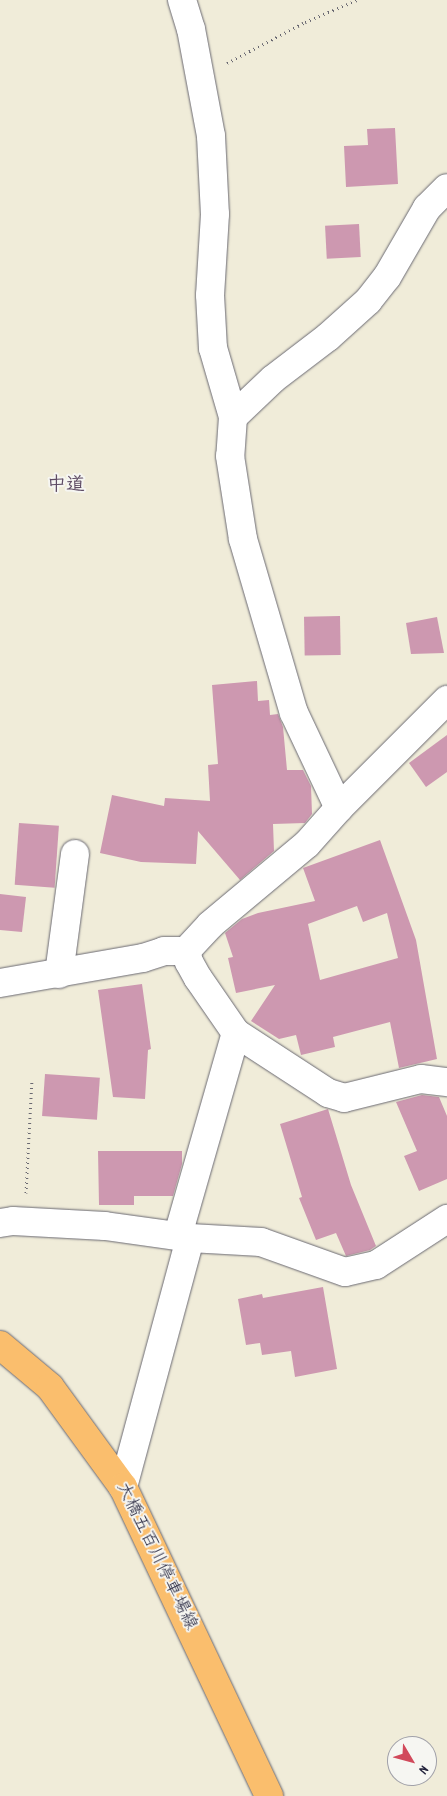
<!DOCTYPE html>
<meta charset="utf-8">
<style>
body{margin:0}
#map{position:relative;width:447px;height:1796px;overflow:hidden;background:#f0ecd9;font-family:Dekko,"Klee One",sans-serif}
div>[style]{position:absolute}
.building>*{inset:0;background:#cd98b0;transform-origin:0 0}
.path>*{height:3px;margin-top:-1.5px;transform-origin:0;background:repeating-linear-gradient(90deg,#6a6972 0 1px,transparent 0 5px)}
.roads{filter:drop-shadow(0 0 1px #6a6972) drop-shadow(0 0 1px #6a6972)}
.minor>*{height:28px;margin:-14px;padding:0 14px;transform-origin:14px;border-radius:14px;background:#fff}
.major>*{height:28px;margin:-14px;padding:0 14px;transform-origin:14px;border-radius:14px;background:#fabe6d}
span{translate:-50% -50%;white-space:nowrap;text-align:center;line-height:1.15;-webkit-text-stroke:4px #f6f6f2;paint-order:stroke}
.street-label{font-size:18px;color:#22223b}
.neighbourhood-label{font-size:19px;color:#5e4b64;font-weight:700}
.north{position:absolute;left:387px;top:1736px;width:50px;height:50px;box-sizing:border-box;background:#f6f6f2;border:1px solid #a1a1a9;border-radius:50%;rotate:127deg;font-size:14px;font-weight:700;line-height:20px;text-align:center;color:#22223b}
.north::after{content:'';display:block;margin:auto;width:18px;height:22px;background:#d1495b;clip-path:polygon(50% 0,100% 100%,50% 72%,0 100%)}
</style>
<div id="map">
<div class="building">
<i style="clip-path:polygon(395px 128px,398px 184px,346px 187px,344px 146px,368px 145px,367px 129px)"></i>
<i style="left:359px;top:224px;width:33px;height:34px;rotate:87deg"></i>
<i style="left:340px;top:616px;width:39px;height:36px;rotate:89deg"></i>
<i style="clip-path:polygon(437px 617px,444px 653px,411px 654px,406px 623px)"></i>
<i style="clip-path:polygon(257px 681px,258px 701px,269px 700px,270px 715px,278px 714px,283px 727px,287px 770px,303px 770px,311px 786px,312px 814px,305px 823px,273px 824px,274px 851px,240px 880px,198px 831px,196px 864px,141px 862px,100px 853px,112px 795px,164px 806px,165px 798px,210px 801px,208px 765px,218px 764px,212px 685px)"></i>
<i style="clip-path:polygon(447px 735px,447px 772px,426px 787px,409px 763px)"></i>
<i style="left:19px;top:823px;width:40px;height:62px;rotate:4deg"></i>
<i style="clip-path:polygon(evenodd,380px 840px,416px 940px,437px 1059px,399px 1068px,390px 1022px,333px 1037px,335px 1047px,301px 1055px,296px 1035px,279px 1039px,251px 1021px,275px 985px,236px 993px,228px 958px,233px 957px,225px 933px,242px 919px,258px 913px,315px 901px,303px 868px,380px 840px,357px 906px,363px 922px,387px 913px,398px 958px,320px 980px,308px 924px,357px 906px)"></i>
<i style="clip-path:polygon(0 894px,26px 897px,22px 932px,0 930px)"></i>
<i style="clip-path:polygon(142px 984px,151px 1049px,148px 1050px,145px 1099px,113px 1097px,98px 990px)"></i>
<i style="left:45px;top:1074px;width:55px;height:42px;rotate:4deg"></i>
<i style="clip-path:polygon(422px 1095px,439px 1097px,447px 1116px,447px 1179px,419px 1191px,404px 1156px,417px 1151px,396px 1102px)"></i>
<i style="clip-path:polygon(328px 1109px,351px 1185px,376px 1246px,370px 1250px,346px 1256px,336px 1233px,316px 1240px,299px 1198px,302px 1197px,280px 1124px)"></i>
<i style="clip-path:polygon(98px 1151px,182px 1151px,182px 1164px,173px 1196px,134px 1196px,134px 1205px,99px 1205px)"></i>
<i style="clip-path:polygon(323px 1287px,337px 1369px,295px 1377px,291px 1351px,262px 1355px,260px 1343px,246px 1345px,238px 1299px,262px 1294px,263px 1298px)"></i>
</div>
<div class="path">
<i style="left:227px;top:63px;width:88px;rotate:-27.7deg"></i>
<i style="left:305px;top:22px;width:56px;rotate:-22.9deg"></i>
<i style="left:26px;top:1193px;width:114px;rotate:-87deg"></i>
</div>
<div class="roads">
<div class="minor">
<i style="left:182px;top:0;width:30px;rotate:73deg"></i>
<i style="left:191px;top:29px;width:109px;rotate:79.4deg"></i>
<i style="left:211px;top:136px;width:78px;rotate:87.1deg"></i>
<i style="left:215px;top:214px;width:81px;rotate:93.5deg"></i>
<i style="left:210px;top:295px;width:53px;rotate:86.8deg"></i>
<i style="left:213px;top:348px;width:72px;rotate:73.8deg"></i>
<i style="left:233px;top:417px;width:39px;rotate:94deg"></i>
<i style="left:230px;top:456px;width:84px;rotate:81.1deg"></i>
<i style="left:243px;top:539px;width:181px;rotate:73.7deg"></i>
<i style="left:294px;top:713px;width:105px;rotate:64.7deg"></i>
<i style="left:233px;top:417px;width:55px;rotate:-43.5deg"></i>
<i style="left:273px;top:379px;width:69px;rotate:-37.4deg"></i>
<i style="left:328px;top:337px;width:54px;rotate:-42deg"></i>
<i style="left:368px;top:301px;width:31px;rotate:-52deg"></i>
<i style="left:387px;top:277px;width:80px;rotate:-59.9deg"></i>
<i style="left:427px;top:208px;width:28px;rotate:-45deg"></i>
<i style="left:186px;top:951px;width:11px;rotate:75deg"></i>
<i style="left:189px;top:962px;width:18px;rotate:61deg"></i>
<i style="left:198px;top:978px;width:67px;rotate:55.4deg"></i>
<i style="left:236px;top:1033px;width:110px;rotate:33.1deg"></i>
<i style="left:328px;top:1093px;width:17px;rotate:17deg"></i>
<i style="left:344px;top:1098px;width:79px;rotate:-13.9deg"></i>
<i style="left:421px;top:1079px;width:26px;rotate:7deg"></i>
<i style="left:59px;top:974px;width:121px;rotate:-82.4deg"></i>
<i style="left:0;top:983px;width:145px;rotate:-9.9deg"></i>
<i style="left:143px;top:958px;width:22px;rotate:-18deg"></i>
<i style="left:164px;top:951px;width:22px"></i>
<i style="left:186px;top:951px;width:35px;rotate:-47deg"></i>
<i style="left:210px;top:925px;width:126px;rotate:-39.9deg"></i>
<i style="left:307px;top:844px;width:48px;rotate:-48.4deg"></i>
<i style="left:339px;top:808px;width:153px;rotate:-45deg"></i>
<i style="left:0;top:1223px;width:13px;rotate:-9deg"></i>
<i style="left:13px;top:1221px;width:92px;rotate:3.1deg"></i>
<i style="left:105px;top:1226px;width:86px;rotate:8deg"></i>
<i style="left:190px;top:1238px;width:71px;rotate:3.2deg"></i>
<i style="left:261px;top:1242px;width:89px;rotate:19.7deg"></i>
<i style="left:345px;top:1272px;width:32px;rotate:-13deg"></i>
<i style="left:376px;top:1265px;width:85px;rotate:-32.9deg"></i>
<i style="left:178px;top:1235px;width:210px;rotate:-74deg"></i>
<i style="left:123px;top:1487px;width:258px;rotate:-74.9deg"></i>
</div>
<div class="major">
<i style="left:0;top:1345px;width:65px;rotate:40deg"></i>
<i style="left:50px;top:1387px;width:124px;rotate:53.9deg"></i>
<i style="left:123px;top:1487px;width:342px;rotate:64.7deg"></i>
</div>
</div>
<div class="street-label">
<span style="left:155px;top:1557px;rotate:64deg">大橋五百川停車場線</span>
</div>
<div class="neighbourhood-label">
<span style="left:66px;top:487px">中道</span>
</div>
<div class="north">N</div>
</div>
